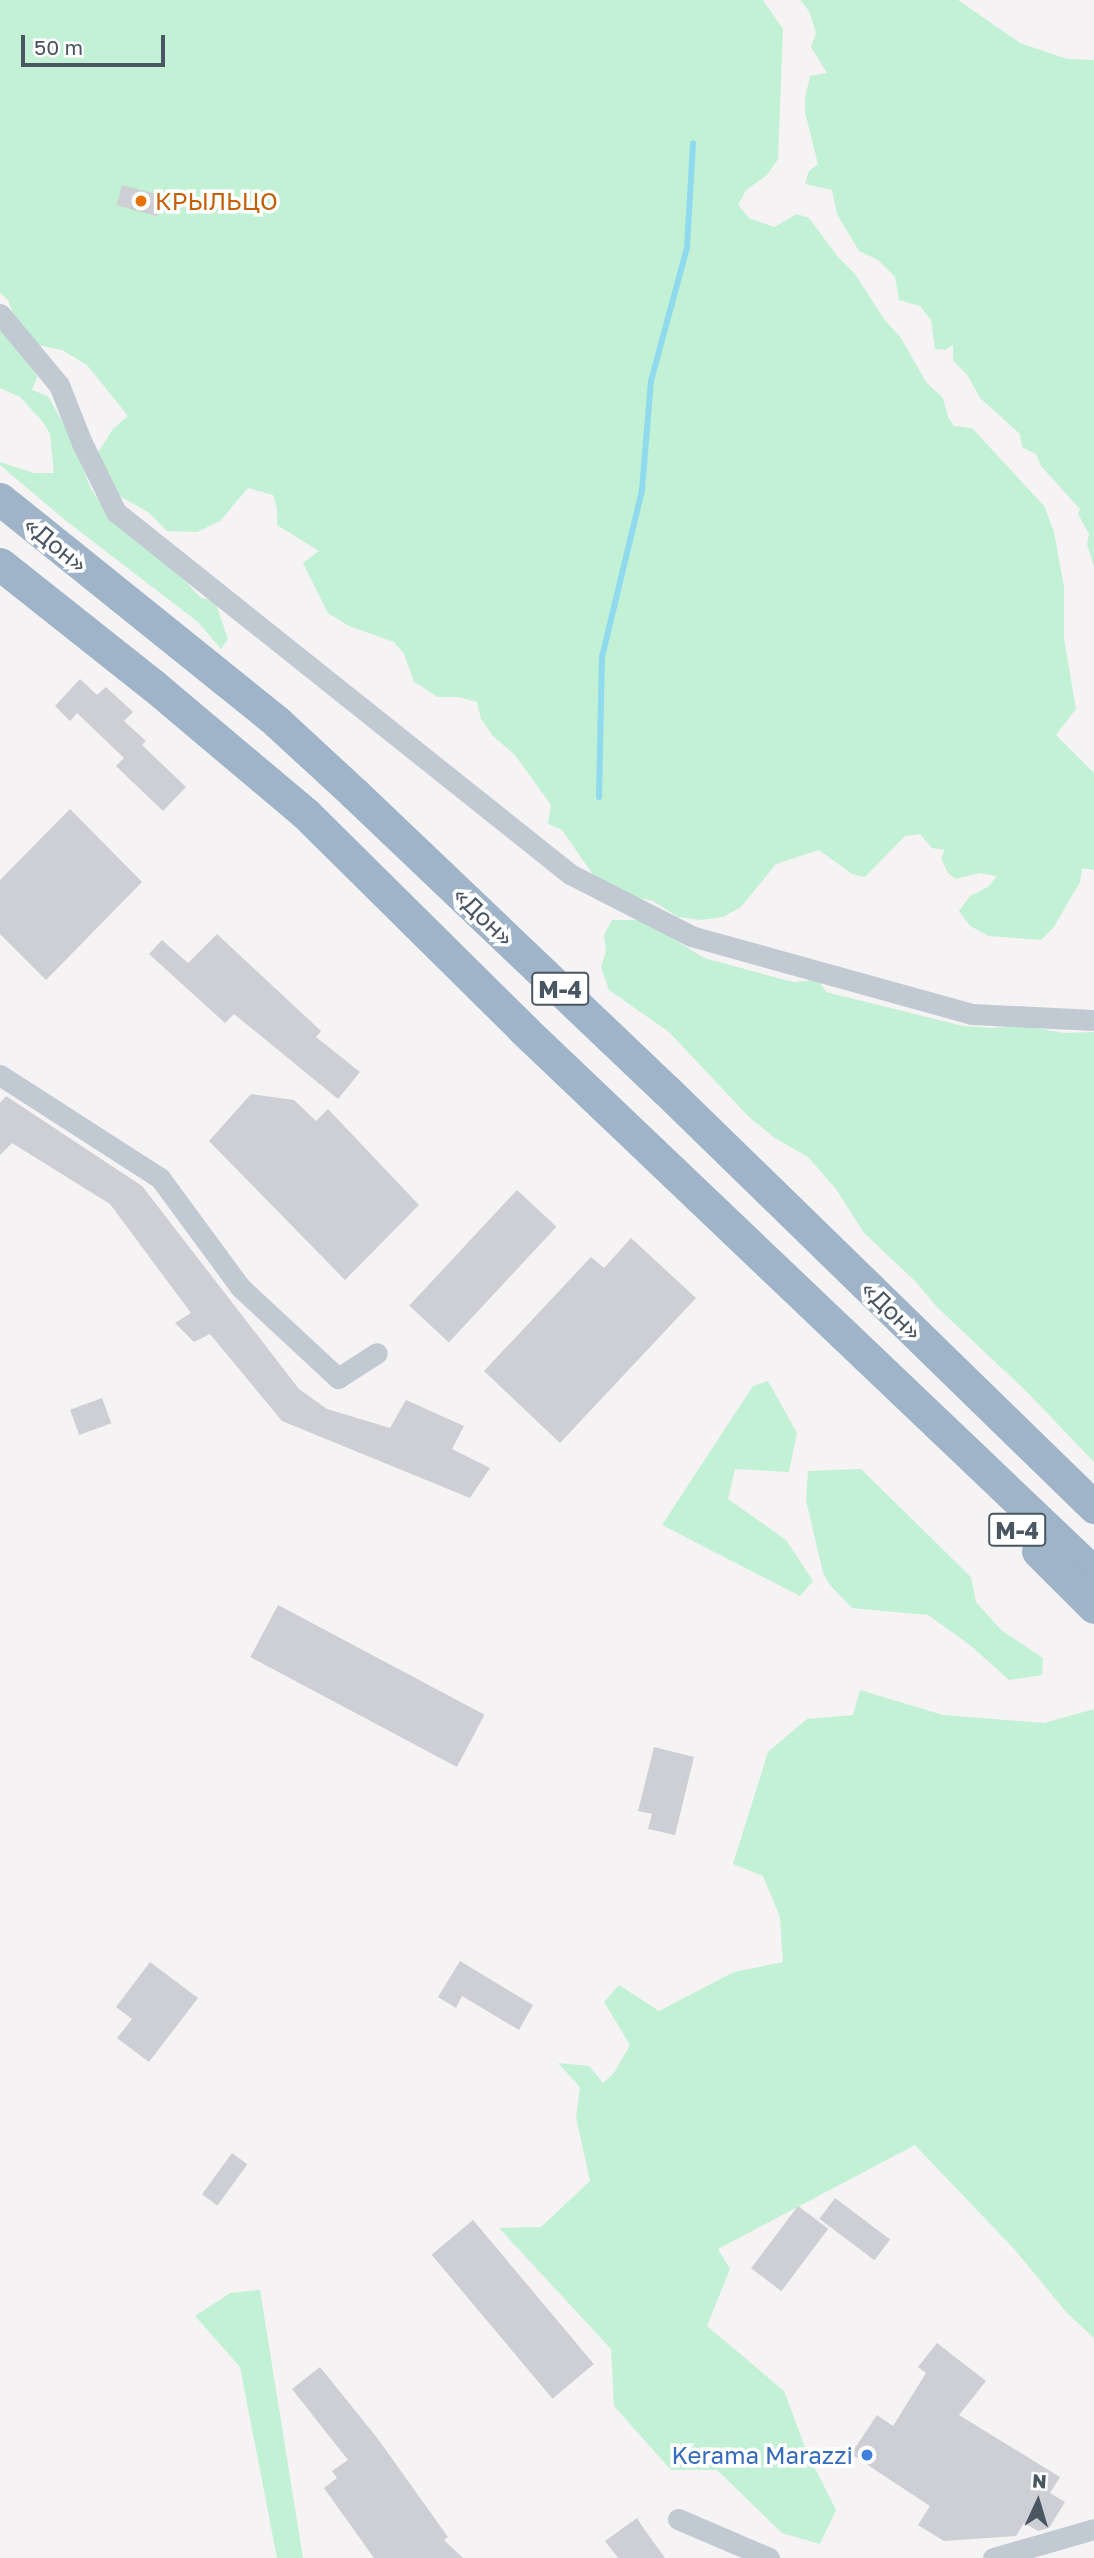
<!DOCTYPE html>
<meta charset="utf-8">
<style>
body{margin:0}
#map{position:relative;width:1094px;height:2558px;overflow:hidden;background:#f5f3f3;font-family:"Golos Text",sans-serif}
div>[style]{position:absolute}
.green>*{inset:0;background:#c3f1d5}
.stream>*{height:6px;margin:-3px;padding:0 3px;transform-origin:3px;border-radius:3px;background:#90daee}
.building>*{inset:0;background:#cdcfd5;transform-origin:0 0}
.minor>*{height:21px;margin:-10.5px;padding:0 10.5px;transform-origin:10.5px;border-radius:10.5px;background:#c1cad2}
.trunk>*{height:33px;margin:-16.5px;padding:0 16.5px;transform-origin:16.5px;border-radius:16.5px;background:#9fb4c9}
.dots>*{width:19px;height:19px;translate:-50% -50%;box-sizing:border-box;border:4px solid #fff;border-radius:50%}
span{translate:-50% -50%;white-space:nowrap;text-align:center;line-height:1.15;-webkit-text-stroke:7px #fff;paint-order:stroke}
.shield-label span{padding:2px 5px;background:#fff;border:2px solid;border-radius:5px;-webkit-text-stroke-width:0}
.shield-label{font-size:23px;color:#4a5661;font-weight:700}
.food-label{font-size:24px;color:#c56008}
.left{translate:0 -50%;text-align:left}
.street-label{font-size:24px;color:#4a5661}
.shop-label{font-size:24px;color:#366cbe}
.right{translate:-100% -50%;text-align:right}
.north{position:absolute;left:1003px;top:2467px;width:70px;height:70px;-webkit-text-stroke:5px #fff;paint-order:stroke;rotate:4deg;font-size:19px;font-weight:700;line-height:28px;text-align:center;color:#4a5661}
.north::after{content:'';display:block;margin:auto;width:24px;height:32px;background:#4a5661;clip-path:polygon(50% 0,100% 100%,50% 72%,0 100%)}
.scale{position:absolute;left:21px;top:35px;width:144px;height:32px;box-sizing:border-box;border:4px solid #4a5661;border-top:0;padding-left:9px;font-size:21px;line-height:24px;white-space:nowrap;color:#4a5661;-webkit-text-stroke:5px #fff;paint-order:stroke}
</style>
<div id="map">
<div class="green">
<i style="clip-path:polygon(0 0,763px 0,783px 29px,778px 159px,767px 175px,746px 190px,738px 205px,749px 218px,774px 227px,797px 214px,809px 218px,838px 257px,855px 274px,884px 319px,901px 338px,926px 382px,943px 398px,948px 417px,954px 426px,972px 428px,1044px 506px,1054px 532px,1064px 587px,1064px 638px,1076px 709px,1056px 735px,1094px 773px,1094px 870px,1082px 868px,1080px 882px,1054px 927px,1041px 940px,989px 936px,970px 926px,959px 911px,970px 896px,988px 887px,997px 876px,979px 873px,956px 879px,948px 873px,941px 858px,945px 850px,932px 848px,920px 834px,905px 836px,865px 877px,852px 874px,819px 850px,776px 864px,741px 907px,723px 917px,701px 920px,678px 917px,653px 901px,635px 897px,594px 876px,562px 830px,548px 824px,551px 805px,515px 755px,493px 736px,481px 719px,477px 702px,458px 697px,438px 697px,414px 682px,404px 654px,394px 642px,349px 626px,328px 613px,303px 563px,319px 551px,277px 525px,277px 508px,273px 495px,248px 488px,220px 521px,197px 532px,167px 531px,148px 512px,112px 492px,95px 457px,113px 429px,128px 416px,87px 365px,62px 350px,29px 343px,19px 329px,8px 300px,0 293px)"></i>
<i style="clip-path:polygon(800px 0,958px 0,1020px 43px,1067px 59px,1094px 60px,1094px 567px,1087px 544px,1089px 534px,1078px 514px,1080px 509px,1041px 466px,1036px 454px,1022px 447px,1020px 434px,980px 398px,968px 376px,953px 360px,953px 345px,945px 350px,935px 349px,931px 320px,920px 306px,899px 300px,895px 277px,878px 260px,859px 251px,837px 214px,832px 190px,805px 184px,809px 171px,818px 164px,805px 112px,805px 98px,810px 76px,827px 73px,811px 47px,816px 33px,809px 11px)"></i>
<i style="clip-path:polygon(0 328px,30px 360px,37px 377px,32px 390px,48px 396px,69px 434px,91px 489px,104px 508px,174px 569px,201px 598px,215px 601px,228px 639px,221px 649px,198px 622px,65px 520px,0 465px,0 462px,34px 473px,54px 473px,50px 434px,43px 422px,20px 397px,0 388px)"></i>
<i style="clip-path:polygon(612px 920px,643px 920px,704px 958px,793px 982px,818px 980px,826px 992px,963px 1026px,994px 1028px,1020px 1025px,1064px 1033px,1094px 1032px,1094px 1462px,1027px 1392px,937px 1307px,916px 1282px,864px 1233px,836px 1189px,808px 1157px,775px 1138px,749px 1117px,669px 1032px,609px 990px,601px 967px,606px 951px,604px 935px)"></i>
<i style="clip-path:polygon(768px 1381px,797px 1433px,789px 1472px,735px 1469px,728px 1499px,786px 1540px,813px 1581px,800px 1596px,662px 1525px,753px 1386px)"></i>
<i style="clip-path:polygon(861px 1469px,971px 1577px,976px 1602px,1001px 1630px,1043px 1658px,1042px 1675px,1009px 1680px,970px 1645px,928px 1615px,852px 1608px,830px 1585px,823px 1573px,806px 1500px,808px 1471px)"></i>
<i style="clip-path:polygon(860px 1690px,943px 1715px,1044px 1723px,1094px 1709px,1094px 2338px,1067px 2313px,1015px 2250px,915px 2145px,718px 2249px,730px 2269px,707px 2326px,784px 2391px,806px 2450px,836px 2510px,820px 2544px,782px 2533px,717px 2470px,671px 2470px,614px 2406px,611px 2349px,499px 2228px,541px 2227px,590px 2181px,576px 2117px,580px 2087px,558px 2063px,589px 2066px,603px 2083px,614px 2073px,630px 2045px,604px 2002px,619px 1985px,659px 2011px,734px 1972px,783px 1962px,780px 1917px,763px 1876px,733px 1864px,768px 1752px,807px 1719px,853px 1715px)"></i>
<i style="clip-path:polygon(260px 2290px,303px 2558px,277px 2558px,240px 2367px,195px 2316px,230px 2293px)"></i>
</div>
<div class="stream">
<i style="left:599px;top:797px;width:140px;rotate:-88.8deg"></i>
<i style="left:602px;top:657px;width:172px;rotate:-76.5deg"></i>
<i style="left:642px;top:490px;width:109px;rotate:-85.3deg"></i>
<i style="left:651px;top:381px;width:138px;rotate:-74.9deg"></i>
<i style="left:687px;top:248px;width:105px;rotate:-86.7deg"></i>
</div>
<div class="building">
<i style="left:122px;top:185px;width:42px;height:21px;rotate:15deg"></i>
<i style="clip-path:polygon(80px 679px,97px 695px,106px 687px,133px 712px,124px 721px,146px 741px,142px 745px,186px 787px,163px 811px,116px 766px,124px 758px,77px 713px,70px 721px,55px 706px)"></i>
<i style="clip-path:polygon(70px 809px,142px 882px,46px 980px,0 934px,0 880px)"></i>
<i style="clip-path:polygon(217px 934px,321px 1031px,316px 1037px,360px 1072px,338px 1099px,234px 1014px,225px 1023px,149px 954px,162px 940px,188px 963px)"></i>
<i style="clip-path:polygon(251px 1094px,294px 1100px,316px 1121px,328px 1109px,419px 1205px,345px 1280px,209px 1141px)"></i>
<i style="clip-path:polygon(6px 1096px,142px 1186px,299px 1389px,327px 1409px,390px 1428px,406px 1400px,464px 1426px,452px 1449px,490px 1468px,470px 1498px,282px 1421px,210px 1334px,194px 1342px,175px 1323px,191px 1313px,110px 1204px,12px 1143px,0 1155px,0 1103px)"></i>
<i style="left:517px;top:1190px;width:54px;height:158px;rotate:43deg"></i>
<i style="clip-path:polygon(631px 1238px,696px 1298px,560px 1443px,484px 1371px,591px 1257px,604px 1268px)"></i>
<i style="left:102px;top:1398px;width:27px;height:34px;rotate:70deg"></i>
<i style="left:278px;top:1605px;width:234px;height:59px;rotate:28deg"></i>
<i style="clip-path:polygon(654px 1747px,694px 1757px,675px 1835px,648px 1829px,652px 1814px,638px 1811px)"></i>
<i style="clip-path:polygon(460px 1961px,533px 2005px,519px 2030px,462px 1996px,456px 2008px,438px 1997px)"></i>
<i style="clip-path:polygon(150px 1962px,198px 1998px,149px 2062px,117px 2038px,132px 2019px,116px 2007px)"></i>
<i style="left:232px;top:2153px;width:19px;height:51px;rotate:36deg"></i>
<i style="left:835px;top:2198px;width:69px;height:26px;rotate:37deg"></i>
<i style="left:798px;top:2206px;width:38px;height:78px;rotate:37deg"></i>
<i style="left:473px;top:2220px;width:188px;height:54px;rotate:50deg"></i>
<i style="clip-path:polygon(937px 2343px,986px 2381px,959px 2415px,1060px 2477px,1050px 2493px,1065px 2502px,1049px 2528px,1038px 2531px,1024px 2523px,1016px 2536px,944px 2541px,918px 2525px,930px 2506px,851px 2454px,877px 2415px,893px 2426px,926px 2373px,918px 2367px)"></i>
<i style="clip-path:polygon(320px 2367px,378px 2439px,448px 2537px,444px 2540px,463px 2558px,374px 2558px,324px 2488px,337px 2478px,332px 2471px,348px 2460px,292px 2389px)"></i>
<i style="clip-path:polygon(637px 2518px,642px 2526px,665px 2558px,618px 2558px,605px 2541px)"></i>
</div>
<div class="minor">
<i style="left:0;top:314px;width:92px;rotate:50.3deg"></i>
<i style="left:59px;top:385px;width:62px;rotate:68.4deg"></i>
<i style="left:82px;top:443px;width:77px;rotate:63.8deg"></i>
<i style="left:116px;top:512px;width:581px;rotate:38.57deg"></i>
<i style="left:570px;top:874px;width:136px;rotate:27.1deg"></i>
<i style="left:691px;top:936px;width:292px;rotate:15.5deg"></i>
<i style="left:972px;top:1014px;width:122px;rotate:2.8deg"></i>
<i style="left:0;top:1075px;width:190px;rotate:32.8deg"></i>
<i style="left:160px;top:1178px;width:135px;rotate:53.7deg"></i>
<i style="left:240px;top:1287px;width:134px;rotate:42.9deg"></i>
<i style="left:338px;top:1378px;width:46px;rotate:-32.7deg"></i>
<i style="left:678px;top:2519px;width:99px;rotate:23.2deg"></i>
<i style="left:993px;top:2558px;width:105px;rotate:-16deg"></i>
</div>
<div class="trunk">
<i style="left:0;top:499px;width:356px;rotate:38.8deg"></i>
<i style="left:277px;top:722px;width:106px;rotate:42.7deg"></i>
<i style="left:355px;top:794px;width:429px;rotate:43.6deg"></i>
<i style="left:666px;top:1090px;width:598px;rotate:44.25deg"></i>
<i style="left:0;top:564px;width:196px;rotate:38.4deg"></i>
<i style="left:154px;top:686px;width:199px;rotate:40.1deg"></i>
<i style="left:306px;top:814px;width:305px;rotate:44.7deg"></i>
<i style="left:523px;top:1029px;width:789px;rotate:43.61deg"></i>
<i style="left:1038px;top:1551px;width:79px;rotate:45deg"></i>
</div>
<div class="dots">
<i style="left:141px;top:201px;background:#e8710a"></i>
<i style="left:867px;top:2455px;background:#3f7fe0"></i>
</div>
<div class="shield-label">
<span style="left:560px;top:989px">М-4</span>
<span style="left:1017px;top:1530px">М-4</span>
</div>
<div class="food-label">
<span class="left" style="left:155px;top:201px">КРЫЛЬЦО</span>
</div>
<div class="street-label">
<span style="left:56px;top:544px;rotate:39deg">«Дон»</span>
<span style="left:484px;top:916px;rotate:44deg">«Дон»</span>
<span style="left:892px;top:1310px;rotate:44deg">«Дон»</span>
</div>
<div class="shop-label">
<span class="right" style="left:853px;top:2455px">Kerama Marazzi</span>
</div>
<div class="north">N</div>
<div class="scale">50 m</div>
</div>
